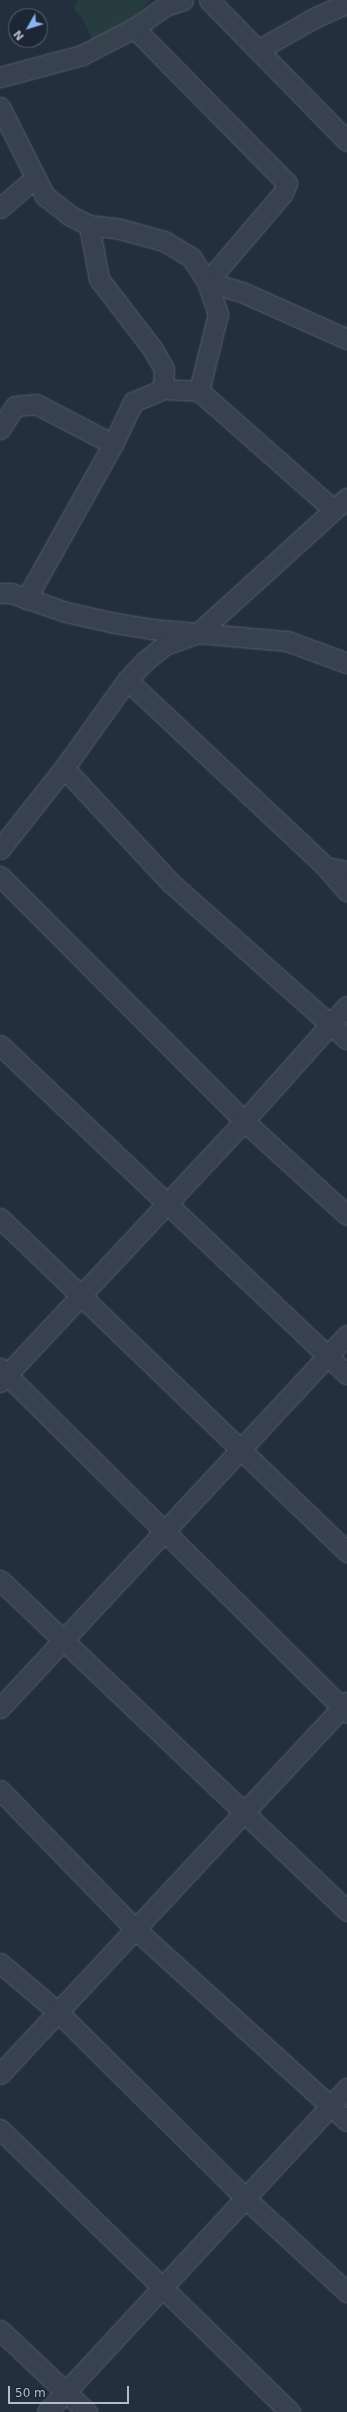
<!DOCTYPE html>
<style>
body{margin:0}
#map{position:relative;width:347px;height:2412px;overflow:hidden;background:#242f3e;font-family:"DejaVu Sans",sans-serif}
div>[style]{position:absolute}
.green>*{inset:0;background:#263c3f}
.roads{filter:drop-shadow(0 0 1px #565f6c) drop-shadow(0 0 1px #565f6c)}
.street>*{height:19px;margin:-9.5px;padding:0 9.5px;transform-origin:9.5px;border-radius:9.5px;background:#38414e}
span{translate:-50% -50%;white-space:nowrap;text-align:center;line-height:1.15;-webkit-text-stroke:3.5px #1d2633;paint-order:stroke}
.north{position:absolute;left:8px;top:8px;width:40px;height:40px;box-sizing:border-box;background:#1d2633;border:1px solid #59626f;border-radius:50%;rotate:231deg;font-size:11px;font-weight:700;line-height:16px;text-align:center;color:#b4bcc9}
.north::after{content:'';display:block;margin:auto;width:14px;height:18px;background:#8ab4f8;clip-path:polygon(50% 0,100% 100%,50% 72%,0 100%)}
.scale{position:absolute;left:8px;top:2386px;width:121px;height:18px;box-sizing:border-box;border:2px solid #b4bcc9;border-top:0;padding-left:5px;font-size:12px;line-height:14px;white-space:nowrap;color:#b4bcc9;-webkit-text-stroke:3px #1d2633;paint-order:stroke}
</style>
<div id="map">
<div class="green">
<i style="clip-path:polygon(77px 0,150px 0,120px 30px,92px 40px,85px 23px,74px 8px)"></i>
</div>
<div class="roads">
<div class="street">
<i style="left:209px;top:0;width:197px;rotate:45.6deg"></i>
<i style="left:134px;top:28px;width:218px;rotate:45.4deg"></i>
<i style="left:287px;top:183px;width:11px;rotate:112deg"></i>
<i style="left:283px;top:193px;width:117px;rotate:130.5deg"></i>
<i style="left:207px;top:282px;width:36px;rotate:16deg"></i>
<i style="left:242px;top:292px;width:115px;rotate:24.1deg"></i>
<i style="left:258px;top:50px;width:64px;rotate:-29.7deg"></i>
<i style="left:314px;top:18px;width:36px;rotate:-24deg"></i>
<i style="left:0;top:77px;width:85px;rotate:-15deg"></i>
<i style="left:82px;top:55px;width:59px;rotate:-27.4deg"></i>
<i style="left:134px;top:28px;width:38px;rotate:-35deg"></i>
<i style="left:165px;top:6px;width:19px;rotate:-18deg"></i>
<i style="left:0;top:107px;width:100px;rotate:63.2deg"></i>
<i style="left:45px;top:196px;width:31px;rotate:38deg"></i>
<i style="left:69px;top:215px;width:22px;rotate:27deg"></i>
<i style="left:89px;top:225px;width:31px;rotate:7deg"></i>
<i style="left:120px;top:229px;width:46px;rotate:15.3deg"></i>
<i style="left:164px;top:241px;width:31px;rotate:31deg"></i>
<i style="left:191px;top:257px;width:30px;rotate:57deg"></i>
<i style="left:207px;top:282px;width:34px;rotate:71deg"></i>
<i style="left:218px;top:314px;width:79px;rotate:103.9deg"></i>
<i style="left:0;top:208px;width:46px;rotate:-40.6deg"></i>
<i style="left:89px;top:225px;width:55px;rotate:79.5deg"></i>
<i style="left:99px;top:279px;width:87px;rotate:52.5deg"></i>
<i style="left:152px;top:348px;width:24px;rotate:60deg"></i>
<i style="left:164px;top:369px;width:20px;rotate:93deg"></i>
<i style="left:0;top:429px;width:27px;rotate:-57deg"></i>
<i style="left:15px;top:406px;width:21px;rotate:-5deg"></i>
<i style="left:36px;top:404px;width:87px;rotate:27.5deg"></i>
<i style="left:0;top:593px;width:11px"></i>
<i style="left:11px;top:593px;width:58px;rotate:19.1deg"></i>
<i style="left:66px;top:612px;width:50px;rotate:12.7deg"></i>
<i style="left:115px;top:623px;width:37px;rotate:9deg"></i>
<i style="left:152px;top:629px;width:136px;rotate:5.1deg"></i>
<i style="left:287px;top:641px;width:64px;rotate:20.1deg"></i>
<i style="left:26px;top:599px;width:178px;rotate:-60.7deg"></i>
<i style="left:113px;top:444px;width:47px;rotate:-64.5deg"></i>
<i style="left:133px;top:402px;width:33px;rotate:-23deg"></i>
<i style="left:163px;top:389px;width:36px;rotate:3deg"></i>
<i style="left:199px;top:391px;width:179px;rotate:41.4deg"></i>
<i style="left:127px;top:680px;width:273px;rotate:43.2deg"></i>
<i style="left:326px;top:867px;width:21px;rotate:11deg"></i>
<i style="left:64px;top:768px;width:157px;rotate:47.1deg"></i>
<i style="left:171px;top:883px;width:235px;rotate:41.6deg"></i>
<i style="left:0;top:849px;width:103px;rotate:-51.7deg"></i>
<i style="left:64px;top:768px;width:108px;rotate:-54.4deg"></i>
<i style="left:127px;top:680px;width:26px;rotate:-47deg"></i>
<i style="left:145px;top:661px;width:26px;rotate:-39deg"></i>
<i style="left:165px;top:645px;width:35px;rotate:-20deg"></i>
<i style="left:198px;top:633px;width:201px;rotate:-42.2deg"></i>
<i style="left:326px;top:867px;width:32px;rotate:49deg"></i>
<i style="left:0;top:876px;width:346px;rotate:45.1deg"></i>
<i style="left:244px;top:1121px;width:139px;rotate:42.4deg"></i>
<i style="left:0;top:1045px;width:478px;rotate:43.5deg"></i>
<i style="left:0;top:1218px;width:482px;rotate:43.9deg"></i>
<i style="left:0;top:1368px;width:489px;rotate:44.8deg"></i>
<i style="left:0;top:1382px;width:357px;rotate:-46.9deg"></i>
<i style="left:244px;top:1121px;width:154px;rotate:-48.2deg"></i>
<i style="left:0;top:1580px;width:480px;rotate:43.6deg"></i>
<i style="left:0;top:1708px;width:509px;rotate:-47.07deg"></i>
<i style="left:0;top:1790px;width:192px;rotate:45.8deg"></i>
<i style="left:134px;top:1928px;width:287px;rotate:42.2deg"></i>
<i style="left:0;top:1963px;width:76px;rotate:40.2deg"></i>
<i style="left:58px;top:2012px;width:264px;rotate:44.8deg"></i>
<i style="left:245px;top:2198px;width:139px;rotate:42.7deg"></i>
<i style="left:0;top:2074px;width:509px;rotate:-46.99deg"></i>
<i style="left:0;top:2129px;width:405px;rotate:44.3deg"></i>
<i style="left:0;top:2330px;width:120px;rotate:43.3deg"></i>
<i style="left:47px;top:2412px;width:442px;rotate:-47.2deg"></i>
</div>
</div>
<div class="north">N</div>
<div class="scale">50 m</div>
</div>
